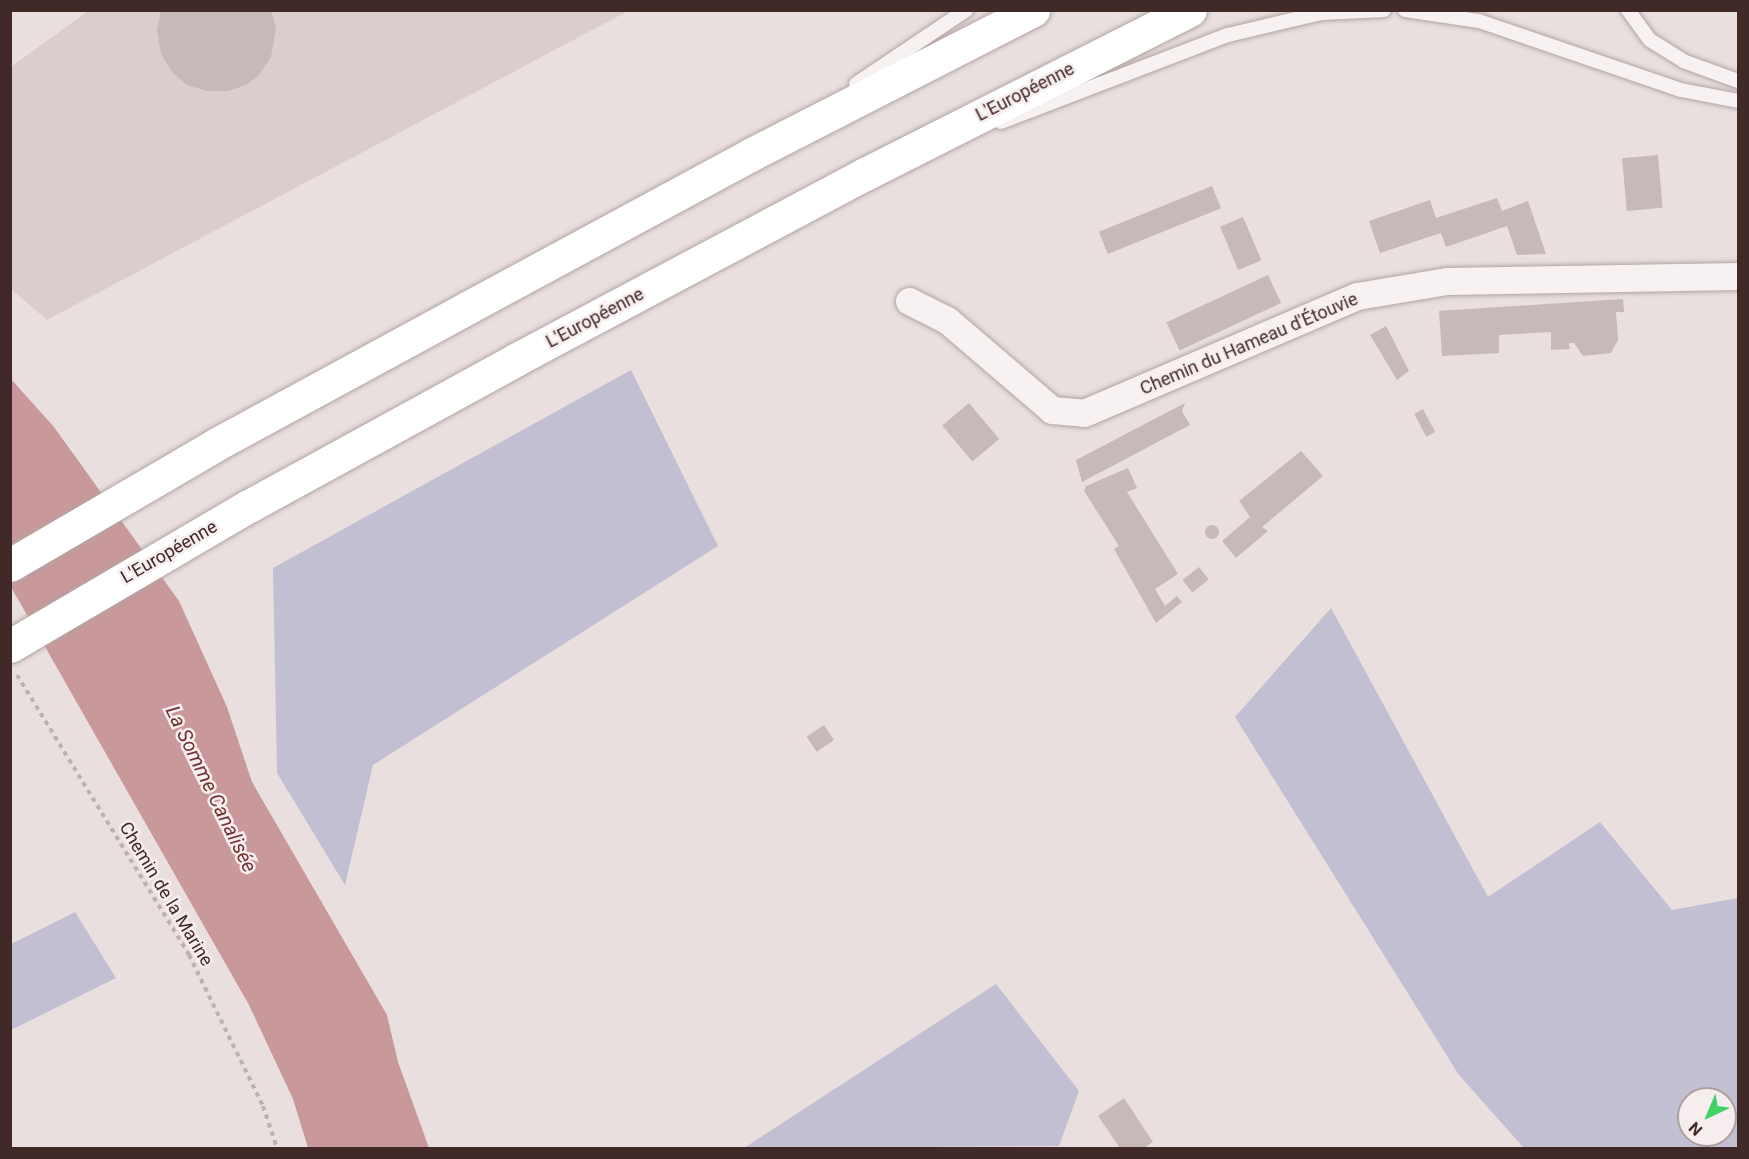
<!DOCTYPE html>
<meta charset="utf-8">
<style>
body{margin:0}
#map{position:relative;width:1749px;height:1159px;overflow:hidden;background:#e8dfde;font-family:Roboto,sans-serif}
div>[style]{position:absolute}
.built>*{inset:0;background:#dacdcc}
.green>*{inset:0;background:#c3bfd2}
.water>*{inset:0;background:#c9989b}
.building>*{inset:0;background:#c8b9b9;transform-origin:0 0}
.round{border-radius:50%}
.path>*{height:4px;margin-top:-2px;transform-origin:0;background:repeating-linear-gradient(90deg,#bcb2b0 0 4.5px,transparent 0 9px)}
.roads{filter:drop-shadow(0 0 2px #b2a5a3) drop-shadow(0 0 2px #b2a5a3)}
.lane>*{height:14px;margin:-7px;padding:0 7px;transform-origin:7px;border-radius:7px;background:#f7f2f1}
.street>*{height:27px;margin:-13.5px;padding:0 13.5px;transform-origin:13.5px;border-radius:13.5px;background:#f7f2f1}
.highway>*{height:33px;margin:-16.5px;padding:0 16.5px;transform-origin:16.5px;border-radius:16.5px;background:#fff}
span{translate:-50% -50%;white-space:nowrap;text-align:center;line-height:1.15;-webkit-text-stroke:5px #f6eeee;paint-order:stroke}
.street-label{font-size:18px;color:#402927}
.water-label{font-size:20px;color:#743132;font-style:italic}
.frame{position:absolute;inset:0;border:12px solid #402927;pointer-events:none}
.north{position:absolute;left:1677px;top:1087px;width:60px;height:60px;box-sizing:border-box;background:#f6eeee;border:2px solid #ad9f9e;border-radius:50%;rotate:224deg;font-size:16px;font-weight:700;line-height:24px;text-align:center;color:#402927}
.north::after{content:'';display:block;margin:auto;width:21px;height:27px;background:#40d169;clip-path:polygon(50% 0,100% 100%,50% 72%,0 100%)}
</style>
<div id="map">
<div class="built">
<i style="clip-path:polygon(88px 11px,628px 11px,47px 320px,11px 289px,11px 67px)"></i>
</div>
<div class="green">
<i style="clip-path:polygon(631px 370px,718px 546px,373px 765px,345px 885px,277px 773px,273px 568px)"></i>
<i style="clip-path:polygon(evenodd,1331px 608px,1488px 897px,1600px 822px,1672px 910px,1738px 898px,1738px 1148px,1524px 1148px,1459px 1075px,1235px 717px,1331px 608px,1689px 1099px,1725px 1099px,1725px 1135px,1689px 1135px,1689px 1099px)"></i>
<i style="clip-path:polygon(75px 912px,116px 978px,11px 1030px,11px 944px)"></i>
<i style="clip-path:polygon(996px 984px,1079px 1091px,1059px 1146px,744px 1148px)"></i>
</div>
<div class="water">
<i style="clip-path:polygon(10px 378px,54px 427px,179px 601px,227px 707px,252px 782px,387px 1015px,398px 1062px,429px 1148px,308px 1148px,293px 1099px,249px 1005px,11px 587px)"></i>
</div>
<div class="building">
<i style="clip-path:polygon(271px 10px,276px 28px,271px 57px,259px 75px,246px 85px,228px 91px,207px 91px,187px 85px,172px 72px,161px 54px,157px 31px,161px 10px)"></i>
<i style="left:1658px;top:155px;width:53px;height:36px;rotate:85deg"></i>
<i style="left:1212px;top:186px;width:24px;height:122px;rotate:68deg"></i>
<i style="clip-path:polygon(1497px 198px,1502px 211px,1528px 201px,1546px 254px,1517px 255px,1507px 226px,1446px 247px,1441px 233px,1380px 253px,1369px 221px,1430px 200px,1436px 218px)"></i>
<i style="left:1243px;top:217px;width:47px;height:25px;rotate:67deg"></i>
<i style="left:1268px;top:275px;width:31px;height:112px;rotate:65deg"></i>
<i style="clip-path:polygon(1623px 299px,1624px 312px,1616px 312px,1618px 340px,1611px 353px,1583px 356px,1574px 343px,1569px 343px,1570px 349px,1551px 350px,1551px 332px,1499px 335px,1499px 353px,1442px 356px,1439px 311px)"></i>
<i style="clip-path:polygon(1386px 326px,1409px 371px,1397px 380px,1370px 335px)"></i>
<i style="left:969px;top:403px;width:47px;height:35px;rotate:50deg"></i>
<i style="clip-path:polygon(1185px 403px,1182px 411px,1190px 425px,1082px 482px,1076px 460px)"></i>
<i style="left:1423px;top:409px;width:26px;height:10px;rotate:62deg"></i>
<i style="clip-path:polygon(1301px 451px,1323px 476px,1262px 527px,1268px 531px,1236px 558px,1222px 541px,1250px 517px,1239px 501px)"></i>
<i style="clip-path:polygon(1128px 468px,1137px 488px,1127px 492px,1178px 574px,1155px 589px,1165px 606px,1177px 596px,1182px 602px,1156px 623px,1114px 549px,1119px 546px,1084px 491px,1086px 486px)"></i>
<i class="round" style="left:1205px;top:525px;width:14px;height:14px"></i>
<i style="left:1199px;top:567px;width:16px;height:21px;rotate:52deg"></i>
<i style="left:824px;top:725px;width:18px;height:21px;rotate:56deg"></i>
<i style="clip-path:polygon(1124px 1098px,1153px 1142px,1144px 1148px,1120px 1148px,1098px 1116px)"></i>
</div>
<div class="path">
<i style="left:17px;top:675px;width:329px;rotate:58.4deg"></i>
<i style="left:189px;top:955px;width:168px;rotate:63.9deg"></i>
<i style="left:263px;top:1106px;width:44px;rotate:71.6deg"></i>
</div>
<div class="roads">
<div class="lane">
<i style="left:1405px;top:10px;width:75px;rotate:8.5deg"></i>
<i style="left:1479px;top:21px;width:213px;rotate:18.9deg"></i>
<i style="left:1681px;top:90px;width:58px;rotate:10.9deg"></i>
<i style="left:1628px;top:10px;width:37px;rotate:54deg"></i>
<i style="left:1650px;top:40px;width:39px;rotate:32deg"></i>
<i style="left:1683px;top:61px;width:59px;rotate:20deg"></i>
<i style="left:856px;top:84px;width:133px;rotate:-33.9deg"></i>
<i style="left:1001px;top:122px;width:243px;rotate:-21deg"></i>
<i style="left:1228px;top:35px;width:96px;rotate:-13.3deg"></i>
<i style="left:1321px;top:13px;width:63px;rotate:-2.7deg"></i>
</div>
<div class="street">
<i style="left:909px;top:301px;width:42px;rotate:26.6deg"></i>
<i style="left:947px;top:320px;width:138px;rotate:40.6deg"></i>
<i style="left:1052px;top:410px;width:32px;rotate:5deg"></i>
<i style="left:1084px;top:413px;width:297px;rotate:-23.2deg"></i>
<i style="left:1357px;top:296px;width:91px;rotate:-9.5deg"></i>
<i style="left:1447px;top:281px;width:291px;rotate:-1deg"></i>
</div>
<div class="highway">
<i style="left:10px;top:565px;width:238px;rotate:-30.3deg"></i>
<i style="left:215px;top:445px;width:289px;rotate:-28.5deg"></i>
<i style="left:469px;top:307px;width:319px;rotate:-28.4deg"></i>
<i style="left:750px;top:155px;width:318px;rotate:-27.1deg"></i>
<i style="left:10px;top:646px;width:277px;rotate:-30.4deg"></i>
<i style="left:249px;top:506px;width:306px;rotate:-28.7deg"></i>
<i style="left:517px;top:359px;width:394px;rotate:-28deg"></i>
<i style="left:865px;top:174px;width:364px;rotate:-26.8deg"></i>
</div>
</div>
<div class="street-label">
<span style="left:1025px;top:92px;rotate:-27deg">L'Européenne</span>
<span style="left:595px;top:318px;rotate:-28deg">L'Européenne</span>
<span style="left:1249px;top:344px;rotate:-23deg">Chemin du Hameau d'Étouvie</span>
<span style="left:169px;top:552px;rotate:-30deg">L'Européenne</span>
<span style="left:166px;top:894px;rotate:59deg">Chemin de la Marine</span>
</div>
<div class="water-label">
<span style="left:211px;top:789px;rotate:64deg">La Somme Canalisée</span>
</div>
<div class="frame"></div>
<div class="north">N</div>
</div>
